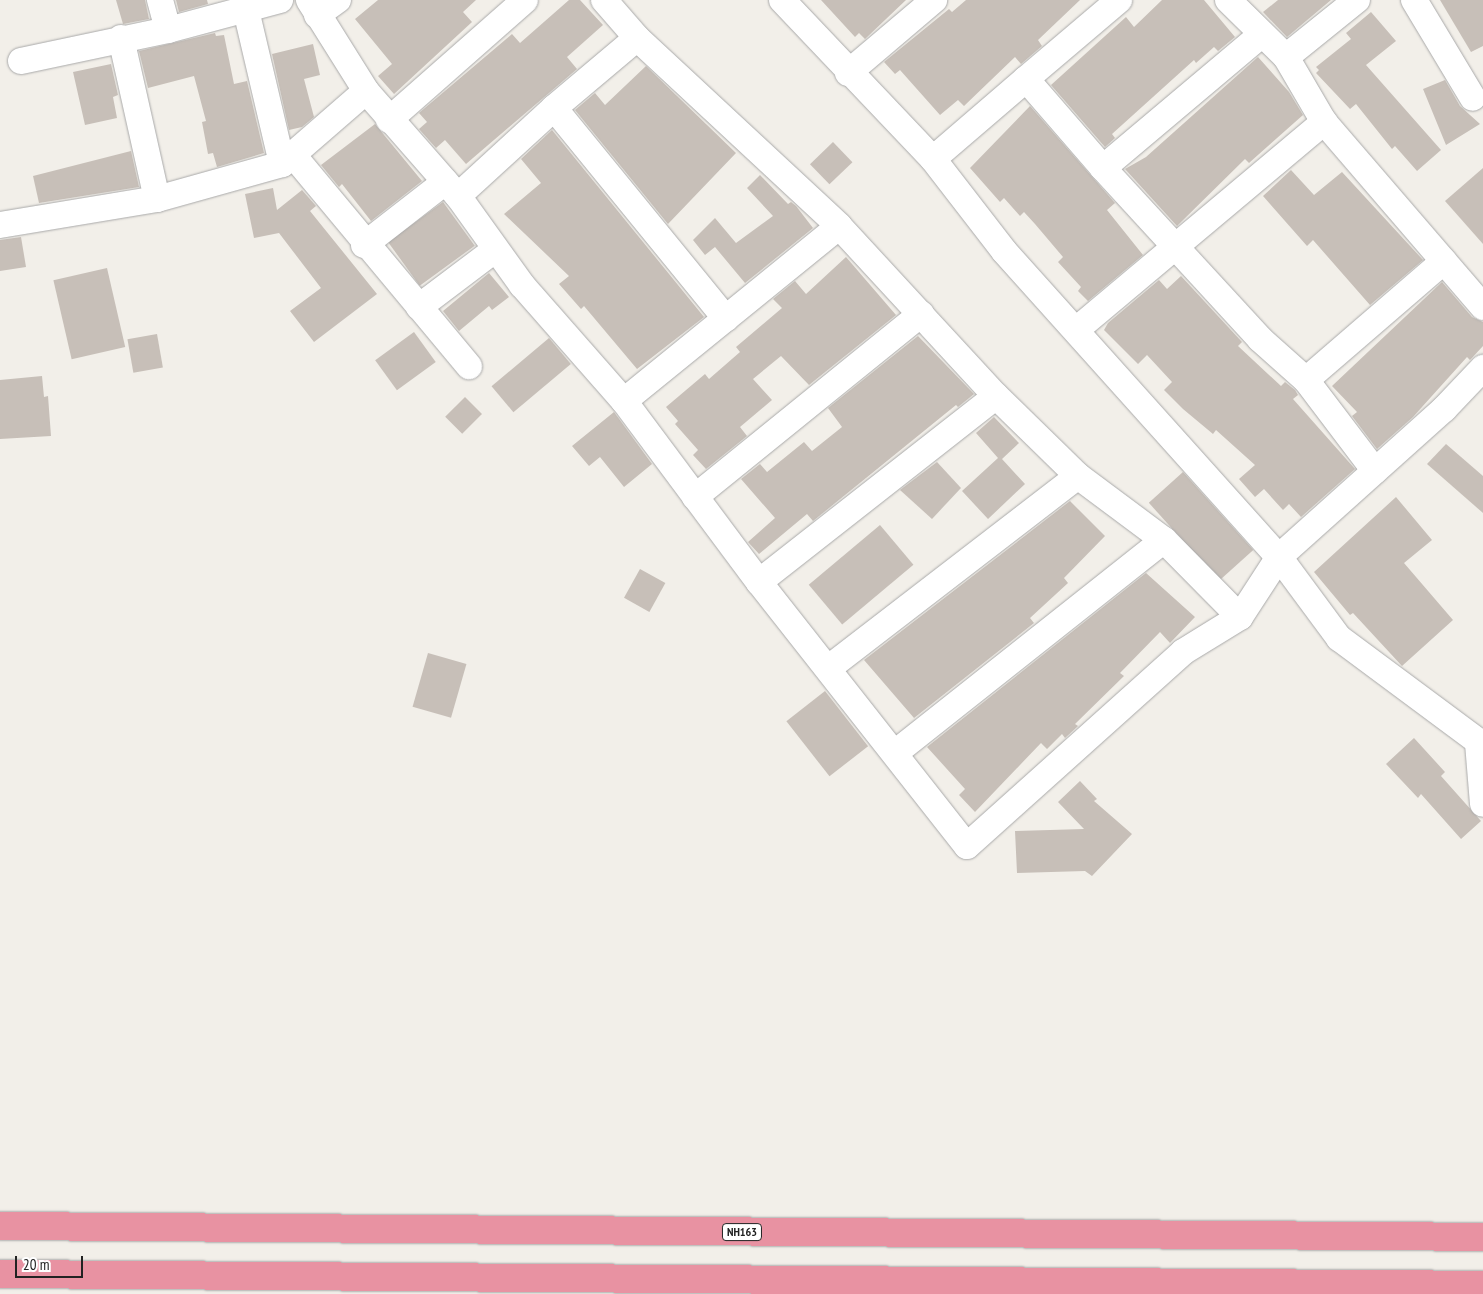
<!DOCTYPE html>
<style>
body{margin:0}
#map{position:relative;width:1483px;height:1294px;overflow:hidden;background:#f2efe9;font-family:"PT Sans Narrow",sans-serif}
div>[style]{position:absolute}
.building>*{inset:0;background:#c7bfb8;transform-origin:0 0}
.roads{filter:drop-shadow(0 0 1px #a9a9a9) drop-shadow(0 0 1px #a9a9a9)}
.minor>*{height:26px;margin:-13px;padding:0 13px;transform-origin:13px;border-radius:13px;background:#fff}
.highway>*{height:28px;margin:-14px;padding:0 14px;transform-origin:14px;border-radius:14px;background:#e892a2}
span{translate:-50% -50%;white-space:nowrap;text-align:center;line-height:1.15;-webkit-text-stroke:4px #fff;paint-order:stroke}
.shield-label span{padding:1px 4px;background:#fff;border:1px solid;border-radius:4px;-webkit-text-stroke-width:0}
.shield-label{font-size:12px;color:#222;font-weight:700}
.scale{position:absolute;left:15px;top:1256px;width:68px;height:22px;box-sizing:border-box;border:2px solid #222;border-top:0;padding-left:6px;font-size:15px;line-height:18px;white-space:nowrap;color:#222;-webkit-text-stroke:4px #fff;paint-order:stroke}
</style>
<div id="map">
<div class="building">
<i style="clip-path:polygon(116px 0,145px 0,149px 19px,123px 24px)"></i>
<i style="clip-path:polygon(176px 0,207px 0,208px 4px,179px 12px)"></i>
<i style="clip-path:polygon(378px 0,476px 0,463px 12px,472px 22px,394px 94px,378px 76px,392px 64px,355px 19px)"></i>
<i style="clip-path:polygon(569px 0,580px 0,603px 25px,567px 57px,577px 69px,466px 164px,445px 140px,436px 148px,419px 129px,427px 122px,419px 113px,512px 34px,520px 43px)"></i>
<i style="clip-path:polygon(821px 0,906px 0,865px 39px,859px 33px,855px 37px)"></i>
<i style="clip-path:polygon(966px 0,1080px 0,1038px 40px,1042px 46px,1021px 64px,1015px 57px,964px 106px,958px 100px,940px 115px,900px 70px,895px 74px,884px 62px,949px 9px,952px 12px)"></i>
<i style="clip-path:polygon(1162px 0,1204px 0,1235px 37px,1218px 51px,1214px 47px,1196px 63px,1194px 60px,1112px 134px,1115px 138px,1105px 147px,1051px 85px,1126px 17px,1134px 27px)"></i>
<i style="clip-path:polygon(1278px 0,1331px 0,1287px 37px,1263px 12px)"></i>
<i style="clip-path:polygon(1440px 0,1483px 0,1483px 46px,1471px 52px)"></i>
<i style="clip-path:polygon(1371px 12px,1396px 41px,1366px 65px,1441px 150px,1417px 171px,1395px 146px,1392px 149px,1356px 104px,1350px 109px,1316px 73px,1319px 70px,1316px 67px,1351px 39px,1346px 33px)"></i>
<i style="clip-path:polygon(215px 33px,216px 36px,224px 35px,234px 84px,247px 81px,264px 153px,217px 167px,213px 153px,208px 154px,202px 122px,206px 121px,194px 76px,148px 88px,139px 51px)"></i>
<i style="clip-path:polygon(313px 44px,320px 75px,304px 79px,314px 117px,302px 127px,289px 130px,272px 54px)"></i>
<i style="clip-path:polygon(1258px 57px,1289px 92px,1303px 115px,1249px 163px,1245px 159px,1177px 226px,1125px 169px,1146px 157px)"></i>
<i style="clip-path:polygon(111px 64px,118px 95px,113px 97px,117px 118px,85px 125px,73px 72px)"></i>
<i style="clip-path:polygon(646px 66px,736px 153px,668px 224px,575px 110px,595px 93px,605px 105px)"></i>
<i style="clip-path:polygon(1445px 80px,1460px 106px,1480px 124px,1446px 145px,1423px 89px)"></i>
<i style="clip-path:polygon(1030px 106px,1115px 203px,1107px 210px,1143px 255px,1088px 301px,1078px 291px,1081px 287px,1058px 262px,1063px 257px,1035px 224px,1024px 212px,1020px 216px,1004px 198px,1000px 202px,970px 168px)"></i>
<i style="clip-path:polygon(375px 124px,422px 181px,371px 221px,342px 184px,339px 187px,321px 165px)"></i>
<i style="clip-path:polygon(552px 130px,704px 317px,637px 369px,584px 306px,581px 309px,559px 284px,569px 276px,504px 214px,541px 183px,521px 159px)"></i>
<i style="left:833px;top:142px;width:28px;height:32px;rotate:46deg"></i>
<i style="clip-path:polygon(131px 151px,139px 187px,39px 203px,33px 176px)"></i>
<i style="clip-path:polygon(1483px 168px,1483px 244px,1445px 201px)"></i>
<i style="clip-path:polygon(1291px 170px,1314px 195px,1342px 172px,1423px 260px,1370px 305px,1313px 240px,1307px 246px,1263px 196px)"></i>
<i style="clip-path:polygon(760px 175px,788px 204px,791px 202px,796px 206px,813px 228px,745px 283px,715px 247px,705px 255px,693px 240px,715px 218px,736px 243px,773px 216px,747px 188px)"></i>
<i style="clip-path:polygon(273px 188px,277px 210px,302px 190px,316px 206px,310px 211px,377px 294px,314px 342px,290px 311px,321px 288px,279px 233px,254px 238px,245px 194px)"></i>
<i style="left:443px;top:202px;width:54px;height:68px;rotate:54deg"></i>
<i style="clip-path:polygon(21px 237px,26px 267px,0 271px,0 240px)"></i>
<i style="clip-path:polygon(846px 257px,896px 315px,809px 385px,781px 356px,753px 379px,772px 400px,740px 427px,747px 436px,706px 469px,693px 455px,698px 450px,675px 424px,678px 421px,666px 407px,705px 374px,709px 379px,740px 352px,736px 347px,782px 308px,773px 299px,795px 281px,806px 294px)"></i>
<i style="left:107px;top:268px;width:81px;height:55px;rotate:77deg"></i>
<i style="clip-path:polygon(489px 273px,509px 297px,492px 310px,489px 306px,459px 331px,443px 311px)"></i>
<i style="clip-path:polygon(1181px 276px,1242px 342px,1238px 346px,1281px 386px,1285px 382px,1295px 390px,1298px 395px,1293px 399px,1355px 469px,1301px 517px,1289px 504px,1283px 510px,1264px 489px,1255px 497px,1239px 479px,1255px 465px,1216px 430px,1213px 434px,1183px 409px,1164px 390px,1172px 382px,1147px 355px,1138px 364px,1104px 330px,1108px 323px,1159px 280px,1167px 289px)"></i>
<i style="clip-path:polygon(1442px 282px,1472px 317px,1483px 322px,1483px 346px,1470px 360px,1467px 357px,1413px 417px,1377px 449px,1352px 416px,1357px 412px,1332px 386px)"></i>
<i style="left:414px;top:332px;width:37px;height:48px;rotate:54deg"></i>
<i style="left:157px;top:334px;width:34px;height:30px;rotate:80deg"></i>
<i style="clip-path:polygon(918px 336px,974px 394px,958px 407px,956px 405px,813px 521px,807px 514px,759px 554px,748px 542px,775px 518px,741px 479px,760px 464px,767px 472px,804px 442px,812px 451px,842px 427px,828px 408px)"></i>
<i style="left:549px;top:338px;width:34px;height:75px;rotate:50deg"></i>
<i style="clip-path:polygon(42px 376px,44px 397px,48px 396px,51px 436px,0 439px,0 380px)"></i>
<i style="left:465px;top:397px;width:24px;height:28px;rotate:45deg"></i>
<i style="clip-path:polygon(614px 412px,652px 464px,624px 487px,600px 457px,589px 466px,572px 446px)"></i>
<i style="clip-path:polygon(994px 417px,1019px 443px,1002px 459px,1025px 484px,988px 519px,962px 491px,998px 458px,976px 433px)"></i>
<i style="clip-path:polygon(1446px 444px,1483px 476px,1483px 513px,1427px 464px)"></i>
<i style="clip-path:polygon(937px 462px,961px 488px,932px 519px,900px 490px)"></i>
<i style="left:1183px;top:472px;width:105px;height:46px;rotate:48deg"></i>
<i style="clip-path:polygon(1396px 497px,1432px 540px,1404px 563px,1453px 620px,1402px 666px,1353px 613px,1350px 615px,1314px 572px)"></i>
<i style="clip-path:polygon(1070px 501px,1105px 536px,1064px 578px,1068px 583px,1030px 618px,1034px 623px,914px 718px,864px 660px)"></i>
<i style="left:880px;top:525px;width:52px;height:93px;rotate:50deg"></i>
<i style="left:640px;top:569px;width:29px;height:33px;rotate:29deg"></i>
<i style="clip-path:polygon(1146px 573px,1195px 617px,1170px 643px,1160px 632px,1120px 673px,1124px 676px,1075px 724px,1078px 726px,1065px 738px,1062px 734px,1047px 749px,1041px 743px,975px 812px,959px 795px,965px 789px,927px 747px)"></i>
<i style="left:428px;top:653px;width:40px;height:56px;rotate:16deg"></i>
<i style="left:825px;top:691px;width:70px;height:49px;rotate:52deg"></i>
<i style="clip-path:polygon(1414px 738px,1445px 772px,1441px 776px,1481px 821px,1461px 839px,1421px 794px,1418px 798px,1386px 764px)"></i>
<i style="clip-path:polygon(1080px 781px,1097px 799px,1094px 801px,1132px 834px,1092px 876px,1085px 871px,1017px 873px,1015px 831px,1084px 829px,1058px 802px)"></i>
</div>
<div class="roads">
<div class="minor">
<i style="left:160px;top:0;width:31px;rotate:75deg"></i>
<i style="left:309px;top:0;width:107px;rotate:57.9deg"></i>
<i style="left:366px;top:91px;width:140px;rotate:48.8deg"></i>
<i style="left:458px;top:196px;width:110px;rotate:54.3deg"></i>
<i style="left:522px;top:285px;width:154px;rotate:48.7deg"></i>
<i style="left:624px;top:401px;width:226px;rotate:53.3deg"></i>
<i style="left:759px;top:582px;width:336px;rotate:51.8deg"></i>
<i style="left:967px;top:846px;width:290px;rotate:-41.9deg"></i>
<i style="left:1183px;top:652px;width:67px;rotate:-31.6deg"></i>
<i style="left:1240px;top:617px;width:72px;rotate:-57deg"></i>
<i style="left:1279px;top:557px;width:222px;rotate:-41.9deg"></i>
<i style="left:1444px;top:409px;width:57px;rotate:-46.4deg"></i>
<i style="left:604px;top:0;width:50px;rotate:49deg"></i>
<i style="left:637px;top:38px;width:276px;rotate:42.9deg"></i>
<i style="left:839px;top:226px;width:231px;rotate:47.3deg"></i>
<i style="left:996px;top:396px;width:115px;rotate:44.3deg"></i>
<i style="left:1078px;top:476px;width:107px;rotate:36.7deg"></i>
<i style="left:1164px;top:540px;width:108px;rotate:45.4deg"></i>
<i style="left:782px;top:0;width:219px;rotate:46.5deg"></i>
<i style="left:933px;top:159px;width:116px;rotate:52.3deg"></i>
<i style="left:1004px;top:251px;width:411px;rotate:48.1deg"></i>
<i style="left:1279px;top:557px;width:101px;rotate:53.5deg"></i>
<i style="left:1339px;top:638px;width:179px;rotate:36.6deg"></i>
<i style="left:1228px;top:0;width:81px;rotate:44.5deg"></i>
<i style="left:1286px;top:57px;width:75px;rotate:59.7deg"></i>
<i style="left:1324px;top:122px;width:244px;rotate:49.3deg"></i>
<i style="left:1414px;top:0;width:114px;rotate:59deg"></i>
<i style="left:246px;top:10px;width:158px;rotate:76.8deg"></i>
<i style="left:317px;top:15px;width:26px;rotate:-36deg"></i>
<i style="left:121px;top:38px;width:165px;rotate:77.4deg"></i>
<i style="left:637px;top:38px;width:109px;rotate:139.9deg"></i>
<i style="left:554px;top:108px;width:272px;rotate:50.8deg"></i>
<i style="left:1286px;top:57px;width:91px;rotate:-38.8deg"></i>
<i style="left:21px;top:61px;width:150px;rotate:-11.9deg"></i>
<i style="left:168px;top:30px;width:116px;rotate:-15deg"></i>
<i style="left:848px;top:73px;width:113px;rotate:-40.3deg"></i>
<i style="left:1026px;top:79px;width:122px;rotate:-40.3deg"></i>
<i style="left:389px;top:120px;width:181px;rotate:-41.4deg"></i>
<i style="left:293px;top:155px;width:275px;rotate:50.2deg"></i>
<i style="left:933px;top:159px;width:123px;rotate:-40.7deg"></i>
<i style="left:1026px;top:79px;width:118px;rotate:49.1deg"></i>
<i style="left:1103px;top:168px;width:208px;rotate:-40.1deg"></i>
<i style="left:1103px;top:168px;width:232px;rotate:47.4deg"></i>
<i style="left:1260px;top:339px;width:62px;rotate:41.7deg"></i>
<i style="left:1306px;top:380px;width:114px;rotate:52.8deg"></i>
<i style="left:458px;top:196px;width:130px;rotate:-42.5deg"></i>
<i style="left:0;top:225px;width:159px;rotate:-9.4deg"></i>
<i style="left:157px;top:199px;width:130px;rotate:-15.6deg"></i>
<i style="left:282px;top:164px;width:111px;rotate:-41deg"></i>
<i style="left:364px;top:245px;width:103px;rotate:-37.9deg"></i>
<i style="left:419px;top:307px;width:96px;rotate:-37deg"></i>
<i style="left:1076px;top:330px;width:324px;rotate:-40deg"></i>
<i style="left:1306px;top:380px;width:182px;rotate:-40.8deg"></i>
<i style="left:624px;top:401px;width:277px;rotate:-39.1deg"></i>
<i style="left:695px;top:497px;width:291px;rotate:-39deg"></i>
<i style="left:759px;top:582px;width:301px;rotate:-38.1deg"></i>
<i style="left:830px;top:667px;width:313px;rotate:-37.6deg"></i>
<i style="left:1478px;top:743px;width:61px;rotate:85.3deg"></i>
<i style="left:895px;top:753px;width:343px;rotate:-38.4deg"></i>
</div>
<div class="highway">
<i style="left:0;top:1226px;width:1483px;rotate:0.42deg"></i>
<i style="left:0;top:1274px;width:1483px;rotate:0.42deg"></i>
</div>
</div>
<div class="shield-label">
<span style="left:742px;top:1232px">NH163</span>
</div>
<div class="scale">20 m</div>
</div>
